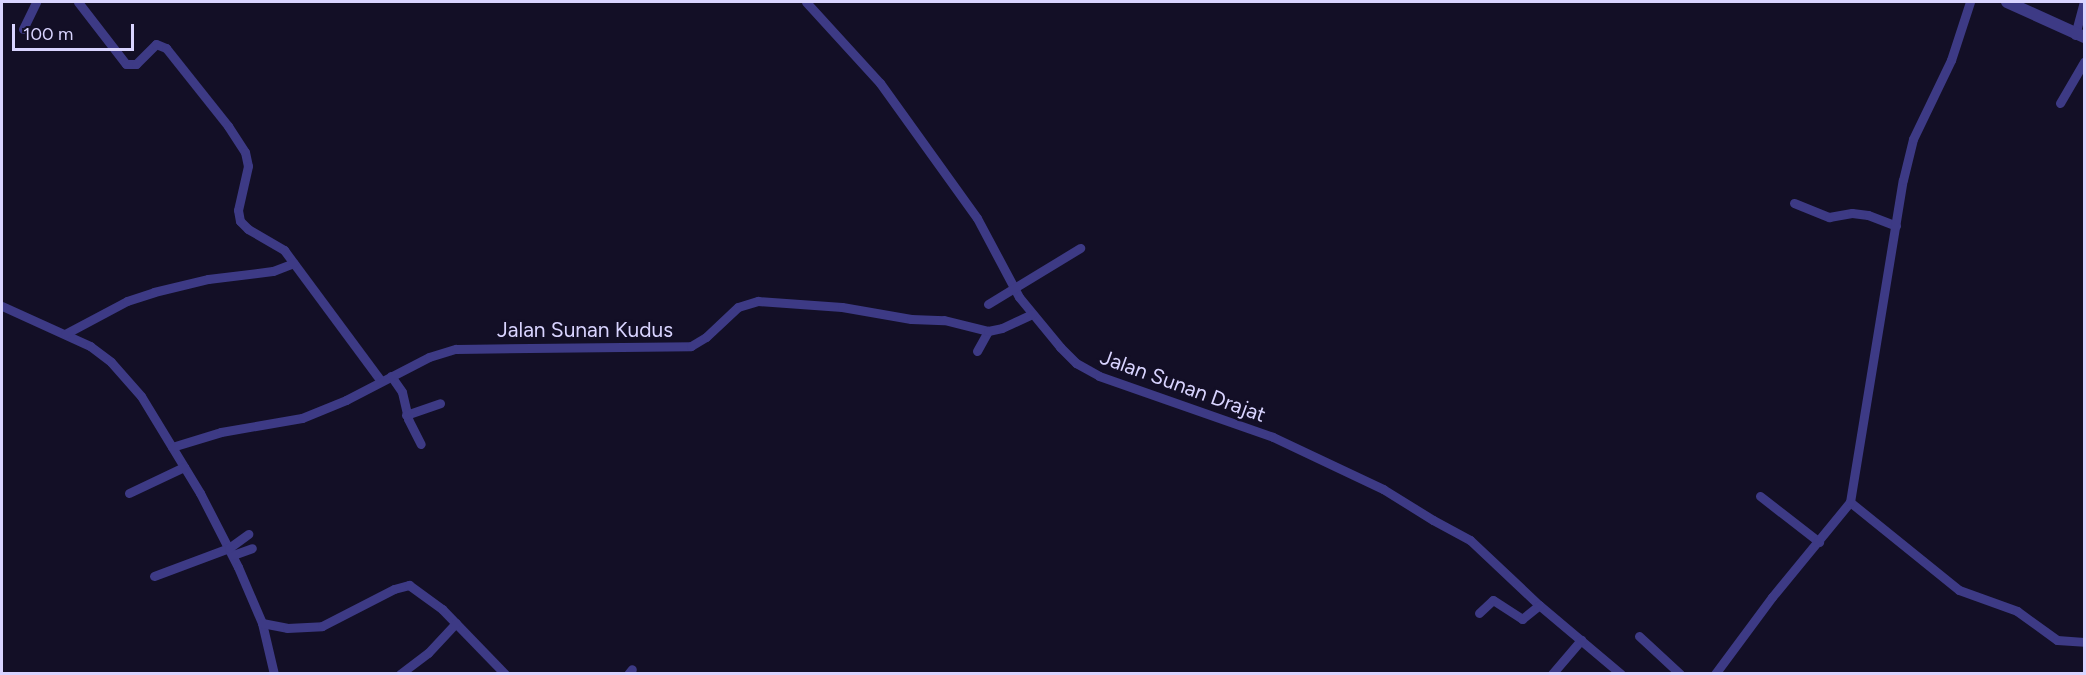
<!DOCTYPE html>
<style>
body{margin:0}
#map{position:relative;width:2086px;height:675px;overflow:hidden;background:#130f26;font-family:Figtree,sans-serif}
div>[style]{position:absolute}
.minor>*{height:9px;margin:-4.5px;padding:0 4.5px;transform-origin:4.5px;border-radius:4.5px;background:#3d3a85}
.tertiary>*{height:12px;margin:-6px;padding:0 6px;transform-origin:6px;border-radius:6px;background:#3d3a85}
span{translate:-50% -50%;white-space:nowrap;text-align:center;line-height:1.15;-webkit-text-stroke:5px #130f26;paint-order:stroke}
.street-label{font-size:21px;color:#d9d4ff}
.frame{position:absolute;inset:0;border:3px solid #d9d4ff;pointer-events:none}
.scale{position:absolute;left:12px;top:24px;width:122px;height:27px;box-sizing:border-box;border:3px solid #d9d4ff;border-top:0;padding-left:8px;font-size:18px;line-height:21px;white-space:nowrap;color:#d9d4ff;-webkit-text-stroke:4px #130f26;paint-order:stroke}
</style>
<div id="map">
<div class="minor">
<i style="left:78px;top:2px;width:78px;rotate:52.3deg"></i>
<i style="left:126px;top:64px;width:10px"></i>
<i style="left:136px;top:64px;width:28px;rotate:-45deg"></i>
<i style="left:156px;top:44px;width:11px;rotate:22deg"></i>
<i style="left:166px;top:48px;width:100px;rotate:51.5deg"></i>
<i style="left:228px;top:126px;width:31px;rotate:57deg"></i>
<i style="left:245px;top:152px;width:14px;rotate:78deg"></i>
<i style="left:248px;top:166px;width:45px;rotate:102.8deg"></i>
<i style="left:238px;top:210px;width:11px;rotate:80deg"></i>
<i style="left:240px;top:221px;width:11px;rotate:45deg"></i>
<i style="left:248px;top:229px;width:42px;rotate:30.3deg"></i>
<i style="left:284px;top:250px;width:163px;rotate:53.5deg"></i>
<i style="left:806px;top:2px;width:110px;rotate:47.6deg"></i>
<i style="left:880px;top:83px;width:166px;rotate:54.3deg"></i>
<i style="left:977px;top:218px;width:89px;rotate:62deg"></i>
<i style="left:1019px;top:297px;width:65px;rotate:50.6deg"></i>
<i style="left:1060px;top:347px;width:23px;rotate:45deg"></i>
<i style="left:1076px;top:363px;width:26px;rotate:29deg"></i>
<i style="left:1099px;top:376px;width:184px;rotate:19.3deg"></i>
<i style="left:1273px;top:437px;width:122px;rotate:25.3deg"></i>
<i style="left:1383px;top:489px;width:59px;rotate:31.8deg"></i>
<i style="left:1433px;top:520px;width:42px;rotate:28.4deg"></i>
<i style="left:1470px;top:540px;width:95px;rotate:43.3deg"></i>
<i style="left:1539px;top:605px;width:107px;rotate:40.1deg"></i>
<i style="left:23px;top:29px;width:30px;rotate:-64deg"></i>
<i style="left:2075px;top:35px;width:34px;rotate:-75deg"></i>
<i style="left:2060px;top:103px;width:48px;rotate:-59.7deg"></i>
<i style="left:1794px;top:203px;width:38px;rotate:22deg"></i>
<i style="left:1829px;top:217px;width:23px;rotate:-10deg"></i>
<i style="left:1852px;top:213px;width:16px;rotate:7deg"></i>
<i style="left:1868px;top:215px;width:30px;rotate:21deg"></i>
<i style="left:988px;top:304px;width:108px;rotate:-31.3deg"></i>
<i style="left:2px;top:306px;width:97px;rotate:24.4deg"></i>
<i style="left:90px;top:346px;width:26px;rotate:37deg"></i>
<i style="left:111px;top:362px;width:45px;rotate:48.6deg"></i>
<i style="left:141px;top:396px;width:114px;rotate:58.7deg"></i>
<i style="left:200px;top:493px;width:83px;rotate:62.8deg"></i>
<i style="left:238px;top:567px;width:61px;rotate:66.8deg"></i>
<i style="left:262px;top:623px;width:52px;rotate:76.8deg"></i>
<i style="left:65px;top:334px;width:70px;rotate:-28deg"></i>
<i style="left:127px;top:301px;width:28px;rotate:-18deg"></i>
<i style="left:154px;top:292px;width:56px;rotate:-13.5deg"></i>
<i style="left:208px;top:279px;width:65px;rotate:-7deg"></i>
<i style="left:273px;top:271px;width:22px;rotate:-21deg"></i>
<i style="left:977px;top:351px;width:23px;rotate:-61deg"></i>
<i style="left:391px;top:376px;width:19px;rotate:55deg"></i>
<i style="left:402px;top:392px;width:28px;rotate:77deg"></i>
<i style="left:408px;top:419px;width:28px;rotate:63deg"></i>
<i style="left:406px;top:415px;width:36px;rotate:-19deg"></i>
<i style="left:172px;top:447px;width:51px;rotate:-17deg"></i>
<i style="left:221px;top:432px;width:82px;rotate:-9.8deg"></i>
<i style="left:302px;top:418px;width:48px;rotate:-22.2deg"></i>
<i style="left:346px;top:400px;width:93px;rotate:-27.4deg"></i>
<i style="left:429px;top:357px;width:28px;rotate:-17deg"></i>
<i style="left:456px;top:349px;width:235px;rotate:-0.7deg"></i>
<i style="left:691px;top:346px;width:17px;rotate:-31deg"></i>
<i style="left:706px;top:337px;width:44px;rotate:-43.2deg"></i>
<i style="left:738px;top:307px;width:21px;rotate:-17deg"></i>
<i style="left:758px;top:301px;width:84px;rotate:4.1deg"></i>
<i style="left:842px;top:307px;width:70px;rotate:9.9deg"></i>
<i style="left:911px;top:319px;width:33px;rotate:2deg"></i>
<i style="left:944px;top:320px;width:45px;rotate:14deg"></i>
<i style="left:988px;top:331px;width:14px;rotate:-12deg"></i>
<i style="left:1002px;top:328px;width:33px;rotate:-25deg"></i>
<i style="left:129px;top:493px;width:61px;rotate:-25.3deg"></i>
<i style="left:1760px;top:496px;width:75px;rotate:37.9deg"></i>
<i style="left:1850px;top:502px;width:140px;rotate:38.9deg"></i>
<i style="left:1959px;top:590px;width:62px;rotate:19.9deg"></i>
<i style="left:2017px;top:611px;width:49px;rotate:35.9deg"></i>
<i style="left:2057px;top:640px;width:27px;rotate:4deg"></i>
<i style="left:233px;top:555px;width:20px;rotate:-20deg"></i>
<i style="left:154px;top:576px;width:80px;rotate:-20.5deg"></i>
<i style="left:229px;top:548px;width:24px;rotate:-36deg"></i>
<i style="left:1479px;top:613px;width:19px;rotate:-43deg"></i>
<i style="left:1493px;top:600px;width:35px;rotate:33deg"></i>
<i style="left:1522px;top:619px;width:22px;rotate:-39deg"></i>
<i style="left:262px;top:623px;width:25px;rotate:11deg"></i>
<i style="left:287px;top:628px;width:35px;rotate:-3deg"></i>
<i style="left:322px;top:626px;width:81px;rotate:-27.2deg"></i>
<i style="left:394px;top:589px;width:16px;rotate:-15deg"></i>
<i style="left:409px;top:585px;width:41px;rotate:36deg"></i>
<i style="left:442px;top:609px;width:91px;rotate:45.9deg"></i>
<i style="left:1639px;top:636px;width:56px;rotate:42.8deg"></i>
<i style="left:400px;top:674px;width:35px;rotate:-37deg"></i>
<i style="left:428px;top:653px;width:41px;rotate:-47deg"></i>
<i style="left:628px;top:674px;width:6px;rotate:-51deg"></i>
<i style="left:1552px;top:674px;width:45px;rotate:-49.5deg"></i>
<i style="left:1715px;top:674px;width:96px;rotate:-53.5deg"></i>
<i style="left:1772px;top:597px;width:123px;rotate:-50.6deg"></i>
<i style="left:1850px;top:502px;width:326px;rotate:-80.7deg"></i>
<i style="left:1903px;top:180px;width:42px;rotate:-76.3deg"></i>
<i style="left:1913px;top:139px;width:88px;rotate:-64.3deg"></i>
<i style="left:1951px;top:60px;width:61px;rotate:-71.9deg"></i>
</div>
<div class="tertiary">
<i style="left:2007px;top:2px;width:85px;rotate:24.4deg"></i>
</div>
<div class="street-label">
<span style="left:585px;top:330px">Jalan Sunan Kudus</span>
<span style="left:1183px;top:386px;rotate:20deg">Jalan Sunan Drajat</span>
</div>
<div class="frame"></div>
<div class="scale">100 m</div>
</div>
